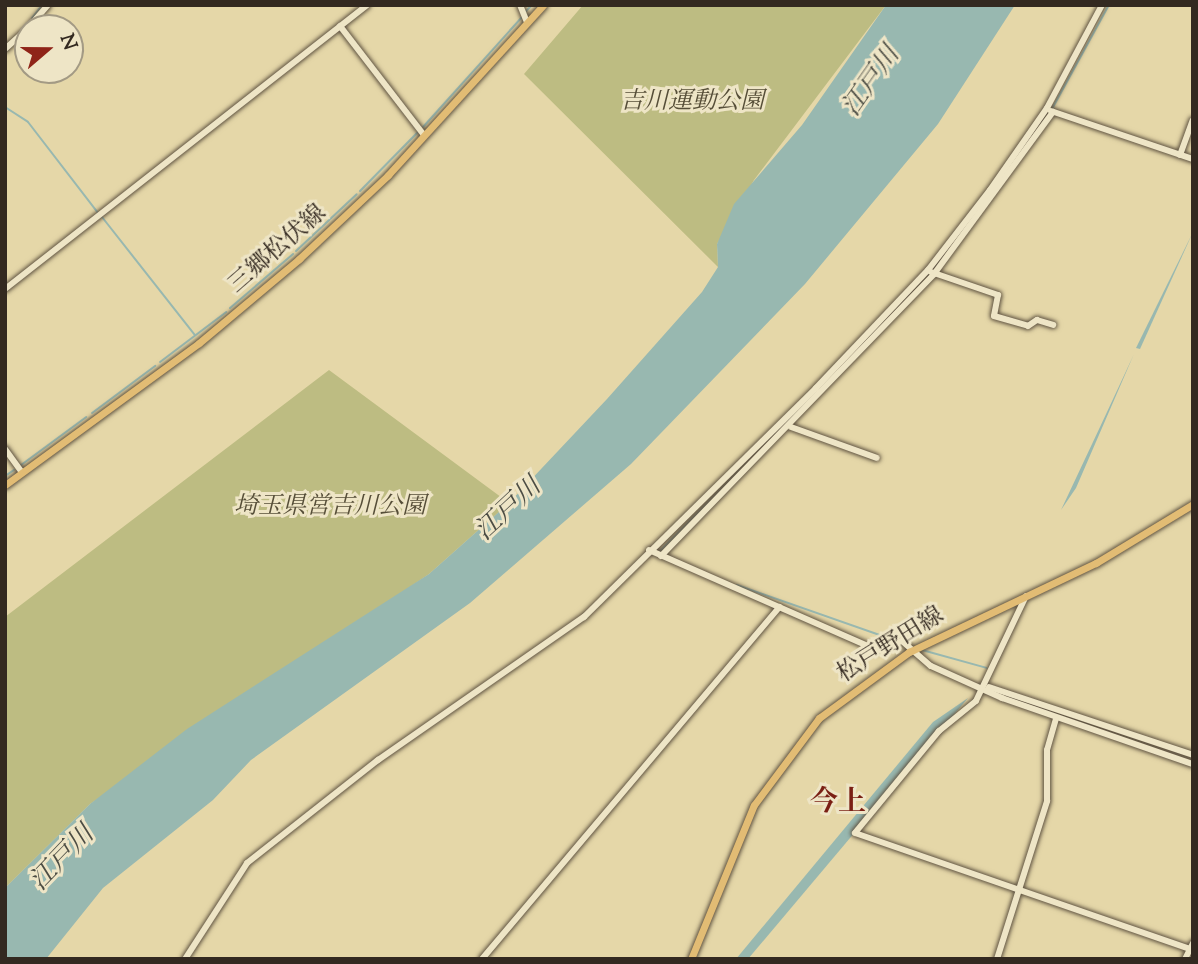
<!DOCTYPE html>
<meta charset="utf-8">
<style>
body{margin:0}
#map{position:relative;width:1198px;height:964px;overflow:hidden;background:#e5d7a8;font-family:"Sorts Mill Goudy","Noto Serif JP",serif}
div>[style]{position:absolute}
.green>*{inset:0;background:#bdbc82}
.water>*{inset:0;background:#98b8b0}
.stream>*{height:2px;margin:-1px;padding:0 1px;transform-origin:1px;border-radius:1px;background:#98b8b0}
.roads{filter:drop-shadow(0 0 2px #605442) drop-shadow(0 0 2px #605442)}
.minor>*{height:6px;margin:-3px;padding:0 3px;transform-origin:3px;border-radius:3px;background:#eee5c6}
.major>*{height:7px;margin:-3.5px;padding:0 3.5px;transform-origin:3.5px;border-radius:3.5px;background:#e2bc74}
span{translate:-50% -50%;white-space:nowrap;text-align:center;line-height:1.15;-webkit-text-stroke:6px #eee5c6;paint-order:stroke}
.park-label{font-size:24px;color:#564e38;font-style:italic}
.street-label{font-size:24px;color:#332920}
.water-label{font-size:26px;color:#4c4d44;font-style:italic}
.quarter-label{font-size:28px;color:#7a1f14;font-weight:700}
.frame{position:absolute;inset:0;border:7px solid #332920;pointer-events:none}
.north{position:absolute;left:14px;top:14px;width:70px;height:70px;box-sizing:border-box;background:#eee5c6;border:2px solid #a39a84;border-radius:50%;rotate:70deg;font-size:19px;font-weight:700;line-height:28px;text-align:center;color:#332920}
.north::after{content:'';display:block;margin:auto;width:24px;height:32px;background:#8f2418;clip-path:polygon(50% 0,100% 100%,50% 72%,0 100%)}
</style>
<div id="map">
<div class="green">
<i style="clip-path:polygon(583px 5px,886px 5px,754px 180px,717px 244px,718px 267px,524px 74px)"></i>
<i style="clip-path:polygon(329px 370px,509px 503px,429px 574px,90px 804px,5px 888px,5px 617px)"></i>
</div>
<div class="water">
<i style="clip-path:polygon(886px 5px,1015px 5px,938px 124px,805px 284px,631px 464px,470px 603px,251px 760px,213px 800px,103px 888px,46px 959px,5px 959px,5px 888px,90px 804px,187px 729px,429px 574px,509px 503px,607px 399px,702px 292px,718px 267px,717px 244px,734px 204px,802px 125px)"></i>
<i style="clip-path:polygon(1193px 232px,1140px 349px,1136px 348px,1161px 297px)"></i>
<i style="clip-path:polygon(1134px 354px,1076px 488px,1061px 510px,1100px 427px)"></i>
<i style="clip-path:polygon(968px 698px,748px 959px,736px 959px,933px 722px)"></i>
</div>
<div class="stream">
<i style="left:525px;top:12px;width:10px;rotate:-45deg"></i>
<i style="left:32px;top:18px;width:16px;rotate:-52deg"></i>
<i style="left:5px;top:107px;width:27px;rotate:33deg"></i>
<i style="left:28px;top:122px;width:115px;rotate:52.4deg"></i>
<i style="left:1052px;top:109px;width:119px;rotate:-61.3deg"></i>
<i style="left:423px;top:127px;width:148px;rotate:-48deg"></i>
<i style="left:360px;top:191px;width:83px;rotate:-45.5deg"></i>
<i style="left:102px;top:217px;width:150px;rotate:51.8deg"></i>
<i style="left:296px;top:251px;width:83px;rotate:-43.1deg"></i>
<i style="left:935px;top:266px;width:12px;rotate:-48deg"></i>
<i style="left:903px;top:302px;width:25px;rotate:-48deg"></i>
<i style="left:230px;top:308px;width:83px;rotate:-40.6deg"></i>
<i style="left:160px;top:362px;width:83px;rotate:-37.1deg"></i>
<i style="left:92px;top:413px;width:79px;rotate:-36.7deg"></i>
<i style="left:21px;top:465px;width:81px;rotate:-36.4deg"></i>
<i style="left:5px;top:476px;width:11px;rotate:-34deg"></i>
<i style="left:659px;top:552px;width:129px;rotate:-45.3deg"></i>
<i style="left:737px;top:585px;width:170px;rotate:19.3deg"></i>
<i style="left:922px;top:650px;width:67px;rotate:15.5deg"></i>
</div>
<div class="roads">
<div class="minor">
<i style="left:520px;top:5px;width:18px;rotate:68deg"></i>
<i style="left:340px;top:26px;width:138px;rotate:52.4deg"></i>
<i style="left:28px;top:28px;width:30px;rotate:-49deg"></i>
<i style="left:5px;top:49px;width:31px;rotate:-42deg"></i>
<i style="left:1051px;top:111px;width:150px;rotate:18.7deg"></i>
<i style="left:1180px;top:155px;width:37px;rotate:-70deg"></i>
<i style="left:931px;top:272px;width:71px;rotate:18.9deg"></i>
<i style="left:998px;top:295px;width:21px;rotate:101deg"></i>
<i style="left:994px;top:316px;width:35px;rotate:16deg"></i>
<i style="left:1028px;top:326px;width:11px;rotate:-34deg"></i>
<i style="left:1037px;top:320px;width:17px;rotate:17deg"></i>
<i style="left:5px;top:289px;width:460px;rotate:-38.1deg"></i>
<i style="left:791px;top:427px;width:91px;rotate:19.8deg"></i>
<i style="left:5px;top:449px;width:29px;rotate:54deg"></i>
<i style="left:649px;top:550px;width:249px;rotate:23.7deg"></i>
<i style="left:877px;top:650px;width:27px;rotate:-20deg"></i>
<i style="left:902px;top:641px;width:38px;rotate:41deg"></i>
<i style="left:931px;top:666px;width:78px;rotate:24.3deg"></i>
<i style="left:1002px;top:698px;width:202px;rotate:19.1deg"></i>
<i style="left:661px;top:556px;width:392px;rotate:-45.9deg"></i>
<i style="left:934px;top:274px;width:201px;rotate:-53.7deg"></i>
<i style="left:1026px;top:596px;width:116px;rotate:115.5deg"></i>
<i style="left:976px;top:701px;width:48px;rotate:141deg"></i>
<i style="left:939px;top:731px;width:132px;rotate:129.5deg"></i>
<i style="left:855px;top:833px;width:358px;rotate:19.1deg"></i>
<i style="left:989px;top:687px;width:215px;rotate:18.4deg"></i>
<i style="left:185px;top:959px;width:114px;rotate:-57.1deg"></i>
<i style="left:247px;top:863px;width:167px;rotate:-38.2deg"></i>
<i style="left:378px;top:760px;width:251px;rotate:-34.8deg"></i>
<i style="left:584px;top:617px;width:326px;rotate:-44.6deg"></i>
<i style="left:816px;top:388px;width:163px;rotate:-46.5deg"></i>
<i style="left:928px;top:270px;width:101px;rotate:-52.2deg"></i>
<i style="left:990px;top:190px;width:100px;rotate:-55.2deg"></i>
<i style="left:1047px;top:108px;width:117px;rotate:-61.9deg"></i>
<i style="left:482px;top:959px;width:461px;rotate:-49.8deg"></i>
<i style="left:997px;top:959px;width:166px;rotate:-72.4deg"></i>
<i style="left:1047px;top:801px;width:51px;rotate:-90deg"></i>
<i style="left:1047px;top:750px;width:32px;rotate:-74deg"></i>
<i style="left:1185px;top:959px;width:18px;rotate:-63deg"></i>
</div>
<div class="major">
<i style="left:5px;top:485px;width:240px;rotate:-36.2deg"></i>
<i style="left:199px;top:343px;width:131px;rotate:-40deg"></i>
<i style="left:299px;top:259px;width:122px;rotate:-43.3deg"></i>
<i style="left:388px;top:175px;width:230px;rotate:-47.6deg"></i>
<i style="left:691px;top:959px;width:166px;rotate:-67.8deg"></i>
<i style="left:754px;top:805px;width:109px;rotate:-53.2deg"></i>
<i style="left:819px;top:718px;width:112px;rotate:-36.3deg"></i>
<i style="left:909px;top:652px;width:207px;rotate:-25.5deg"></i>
<i style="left:1096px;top:563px;width:114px;rotate:-31.3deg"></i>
</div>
</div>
<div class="park-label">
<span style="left:692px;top:103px">吉川運動公園</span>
<span style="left:330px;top:508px">埼玉県営吉川公園</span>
</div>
<div class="street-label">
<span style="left:278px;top:250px;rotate:-41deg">三郷松伏線</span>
<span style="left:891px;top:646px;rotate:-32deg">松戸野田線</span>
</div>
<div class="water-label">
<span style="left:872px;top:82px;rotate:-55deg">江戸川</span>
<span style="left:509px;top:510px;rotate:-43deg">江戸川</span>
<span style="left:63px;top:859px;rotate:-46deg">江戸川</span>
</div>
<div class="quarter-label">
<span style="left:838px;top:803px">今上</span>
</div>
<div class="frame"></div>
<div class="north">N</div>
</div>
